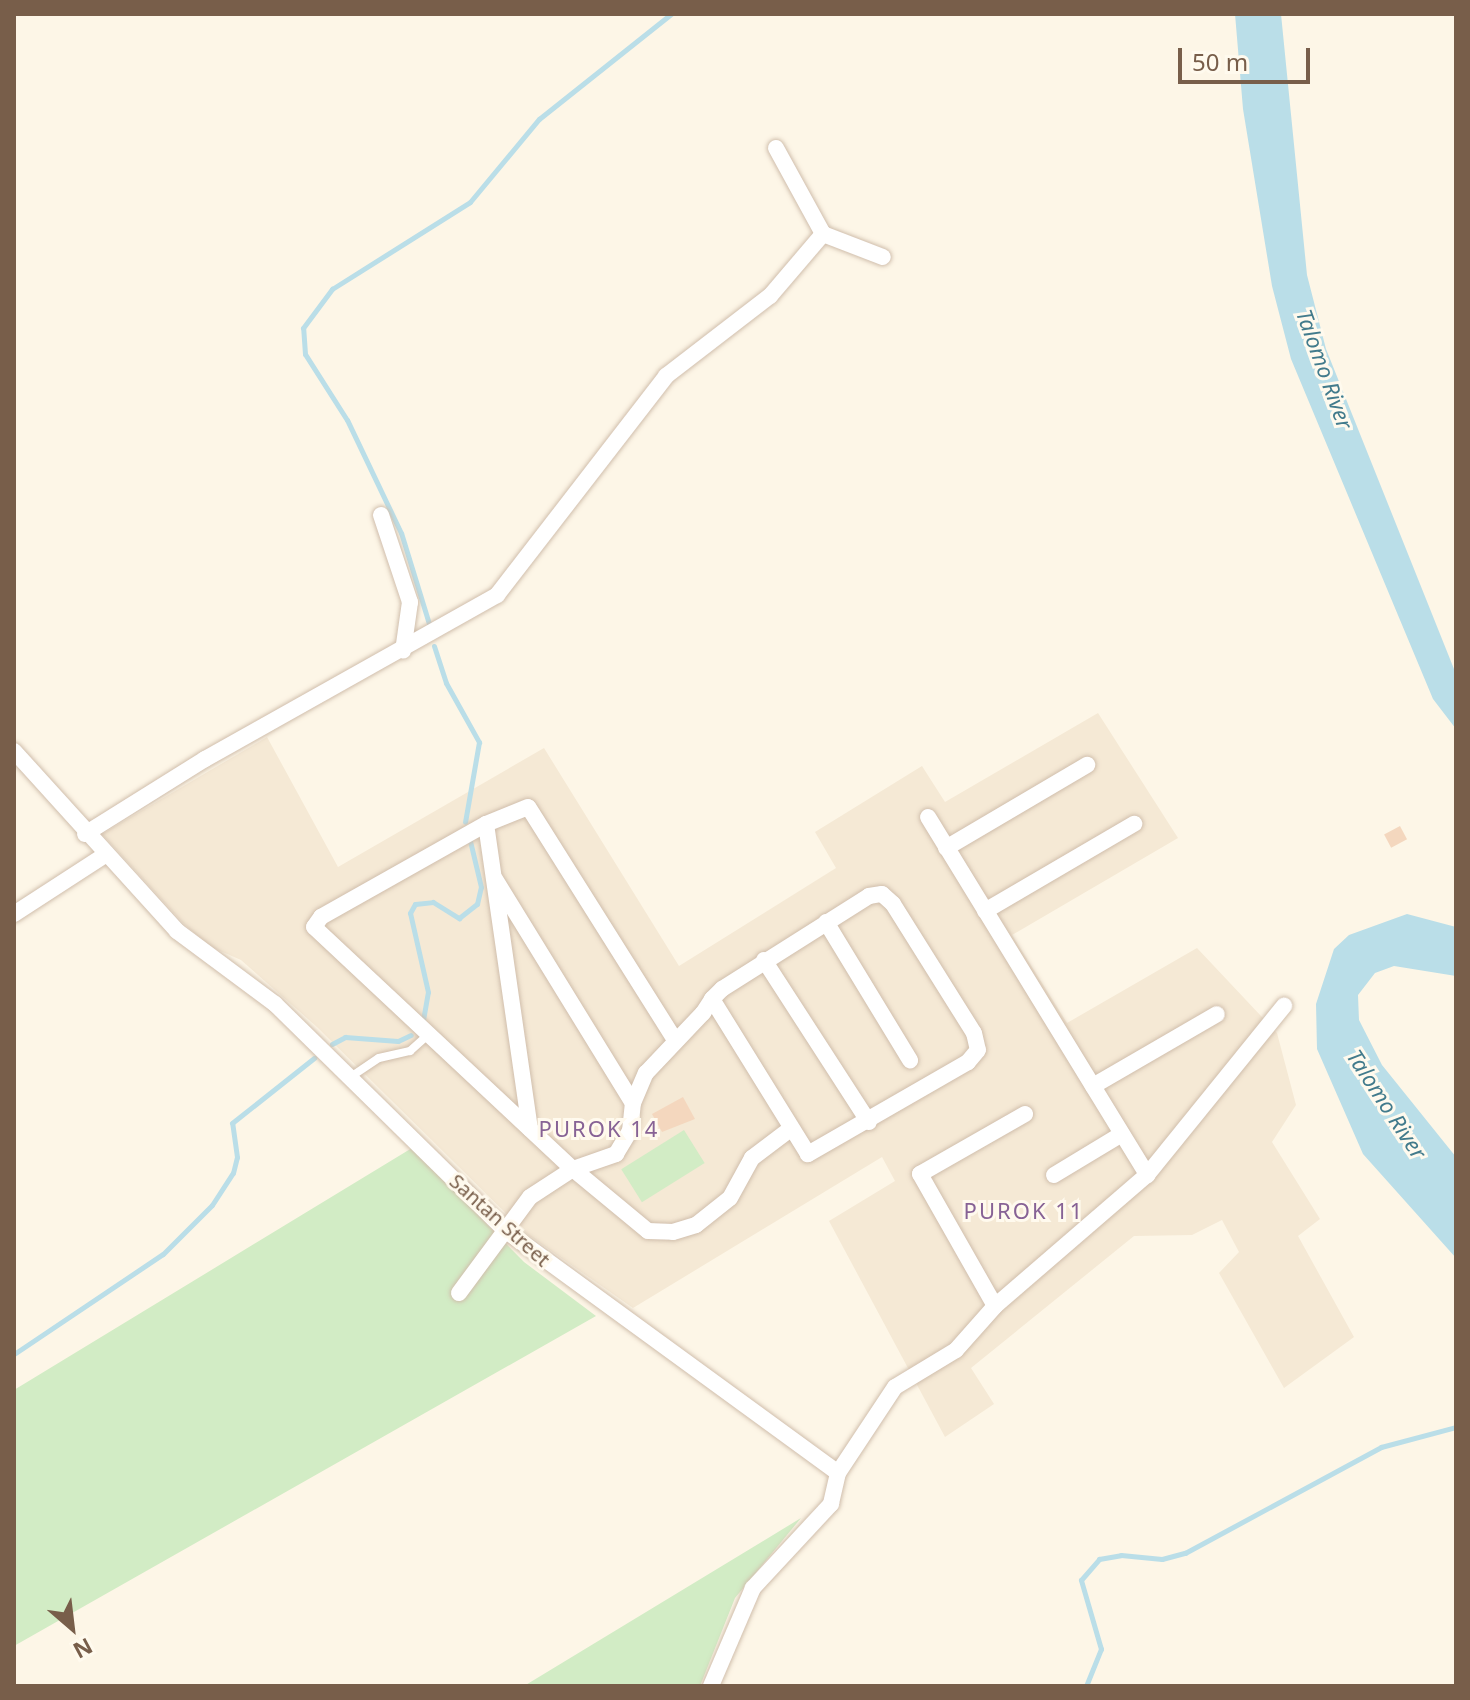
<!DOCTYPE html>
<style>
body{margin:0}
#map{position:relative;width:1470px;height:1700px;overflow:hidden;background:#fdf6e7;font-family:"Noto Sans",sans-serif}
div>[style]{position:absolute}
.residential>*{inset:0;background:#f5e9d5}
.green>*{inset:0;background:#d2ecc5;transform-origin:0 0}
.water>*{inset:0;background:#badee8}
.stream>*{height:5px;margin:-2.5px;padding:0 2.5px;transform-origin:2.5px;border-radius:2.5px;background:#badee8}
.building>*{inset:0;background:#f4d7be;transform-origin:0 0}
.roads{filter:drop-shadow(0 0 2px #d0beac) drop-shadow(0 0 2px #d0beac)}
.service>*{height:8px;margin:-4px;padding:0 4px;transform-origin:4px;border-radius:4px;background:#fff}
.minor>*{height:16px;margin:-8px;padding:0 8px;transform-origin:8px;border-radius:8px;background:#fff}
span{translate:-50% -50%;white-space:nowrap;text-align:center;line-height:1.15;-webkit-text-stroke:6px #fffaee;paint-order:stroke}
.street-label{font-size:20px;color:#785e4a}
.water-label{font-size:22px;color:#427b8c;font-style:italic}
.neighbourhood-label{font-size:22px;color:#876295;letter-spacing:2px}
.frame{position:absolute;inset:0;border:16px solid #785e4a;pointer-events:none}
.north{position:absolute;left:32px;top:1588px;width:80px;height:80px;-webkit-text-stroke:6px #fffaee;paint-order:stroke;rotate:152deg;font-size:22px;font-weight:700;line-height:32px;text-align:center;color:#785e4a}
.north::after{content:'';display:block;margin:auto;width:28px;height:36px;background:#785e4a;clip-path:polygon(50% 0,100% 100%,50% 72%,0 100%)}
.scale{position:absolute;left:1178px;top:48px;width:132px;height:36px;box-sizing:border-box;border:4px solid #785e4a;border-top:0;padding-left:10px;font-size:24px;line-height:28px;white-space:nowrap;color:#785e4a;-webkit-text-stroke:6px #fffaee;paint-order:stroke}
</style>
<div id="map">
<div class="residential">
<i style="clip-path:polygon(1098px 713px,1178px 838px,1012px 935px,1067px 1023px,1197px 948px,1277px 1033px,1296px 1105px,1272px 1142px,1320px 1219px,1298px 1236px,1354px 1337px,1284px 1388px,1219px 1273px,1239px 1252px,1222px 1220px,1192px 1235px,1134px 1236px,971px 1368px,994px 1404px,945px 1437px,829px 1221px,895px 1181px,882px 1157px,633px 1308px,527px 1234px,317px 1027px,241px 960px,209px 946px,183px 923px,102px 834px,267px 737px,338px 867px,544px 748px,679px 966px,836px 868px,815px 832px,922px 766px,945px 802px)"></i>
</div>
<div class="green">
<i style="left:684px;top:1130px;width:39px;height:74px;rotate:58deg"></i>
<i style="clip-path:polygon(412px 1148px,524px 1262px,596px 1316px,14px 1646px,14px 1390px)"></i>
<i style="clip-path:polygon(801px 1518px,735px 1598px,700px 1686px,524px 1686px)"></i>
</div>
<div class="water">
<i style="clip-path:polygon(1235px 14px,1281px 14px,1307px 275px,1326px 349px,1456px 674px,1456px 729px,1433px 699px,1291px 359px,1272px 286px,1243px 109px)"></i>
<i style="clip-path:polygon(1407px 914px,1456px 927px,1456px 976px,1394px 966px,1375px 973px,1358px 995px,1359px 1020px,1382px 1065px,1456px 1157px,1456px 1258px,1363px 1154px,1317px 1049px,1316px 1004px,1334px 949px,1349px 935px)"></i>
</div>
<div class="stream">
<i style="left:430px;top:627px;width:98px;rotate:-107.1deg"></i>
<i style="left:401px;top:533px;width:125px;rotate:-115.5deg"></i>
<i style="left:347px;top:420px;width:78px;rotate:-122.5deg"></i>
<i style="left:305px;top:354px;width:26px;rotate:-94deg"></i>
<i style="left:303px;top:328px;width:49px;rotate:-53.4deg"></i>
<i style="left:332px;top:289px;width:163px;rotate:-32.2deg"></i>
<i style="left:470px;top:202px;width:108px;rotate:-50.3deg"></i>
<i style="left:539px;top:119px;width:169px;rotate:-38.5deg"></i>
<i style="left:434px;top:646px;width:39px;rotate:72deg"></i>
<i style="left:446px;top:683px;width:68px;rotate:60.8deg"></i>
<i style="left:479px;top:742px;width:81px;rotate:99.9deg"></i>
<i style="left:423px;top:1020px;width:28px;rotate:-80deg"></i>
<i style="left:428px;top:992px;width:81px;rotate:-102.8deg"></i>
<i style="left:410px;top:913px;width:10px;rotate:-61deg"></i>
<i style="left:415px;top:904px;width:18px;rotate:-6deg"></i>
<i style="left:433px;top:902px;width:31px;rotate:32deg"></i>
<i style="left:459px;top:918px;width:23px;rotate:-38deg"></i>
<i style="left:477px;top:904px;width:17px;rotate:-77deg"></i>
<i style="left:481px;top:887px;width:47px;rotate:-103.4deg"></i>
<i style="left:332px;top:1044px;width:15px;rotate:-28deg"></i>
<i style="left:345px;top:1037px;width:53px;rotate:4.3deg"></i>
<i style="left:398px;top:1041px;width:14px;rotate:-25deg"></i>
<i style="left:14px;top:1354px;width:179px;rotate:-33.9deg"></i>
<i style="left:163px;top:1254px;width:69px;rotate:-45deg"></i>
<i style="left:212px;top:1205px;width:38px;rotate:-57deg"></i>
<i style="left:233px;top:1173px;width:16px;rotate:-76deg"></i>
<i style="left:237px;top:1157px;width:34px;rotate:-98deg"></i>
<i style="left:232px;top:1123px;width:105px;rotate:-38.4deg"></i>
<i style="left:1086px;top:1686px;width:40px;rotate:-68deg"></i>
<i style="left:1101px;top:1649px;width:72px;rotate:-106.2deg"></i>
<i style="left:1081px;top:1580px;width:28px;rotate:-49deg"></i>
<i style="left:1099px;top:1559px;width:22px;rotate:-10deg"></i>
<i style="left:1121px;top:1555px;width:41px;rotate:5.6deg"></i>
<i style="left:1162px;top:1559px;width:24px;rotate:-15deg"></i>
<i style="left:1185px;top:1553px;width:223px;rotate:-28.4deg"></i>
<i style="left:1381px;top:1447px;width:78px;rotate:-14.9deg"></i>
</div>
<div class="building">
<i style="left:1400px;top:826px;width:15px;height:18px;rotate:62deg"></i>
<i style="clip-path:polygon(683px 1097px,695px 1119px,662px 1132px,652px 1114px)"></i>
</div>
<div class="roads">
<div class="service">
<i style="left:352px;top:1076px;width:32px;rotate:-34deg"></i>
<i style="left:379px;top:1058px;width:32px;rotate:-13deg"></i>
<i style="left:410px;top:1051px;width:24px;rotate:-42deg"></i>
</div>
<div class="minor">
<i style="left:776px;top:148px;width:98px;rotate:61.3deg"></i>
<i style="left:823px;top:234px;width:64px;rotate:21deg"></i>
<i style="left:381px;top:515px;width:92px;rotate:71.6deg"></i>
<i style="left:410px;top:602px;width:49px;rotate:98.1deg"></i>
<i style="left:14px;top:751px;width:243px;rotate:47.8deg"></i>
<i style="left:177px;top:931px;width:122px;rotate:36.7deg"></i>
<i style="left:275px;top:1004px;width:322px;rotate:44.5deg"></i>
<i style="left:505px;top:1230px;width:412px;rotate:36.1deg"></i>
<i style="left:838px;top:1473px;width:32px;rotate:103deg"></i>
<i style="left:831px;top:1504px;width:115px;rotate:132.9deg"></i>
<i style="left:753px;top:1588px;width:107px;rotate:113.2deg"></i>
<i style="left:928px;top:817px;width:420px;rotate:58.5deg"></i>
<i style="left:486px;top:824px;width:308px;rotate:81.8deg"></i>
<i style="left:85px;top:834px;width:142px;rotate:-32deg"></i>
<i style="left:205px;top:759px;width:335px;rotate:-29.3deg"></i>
<i style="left:497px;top:595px;width:277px;rotate:-52.3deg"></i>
<i style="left:666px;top:376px;width:131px;rotate:-37.6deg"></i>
<i style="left:770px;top:296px;width:82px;rotate:-49.5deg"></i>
<i style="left:946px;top:848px;width:164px;rotate:-30.5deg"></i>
<i style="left:495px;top:879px;width:263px;rotate:58.4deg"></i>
<i style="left:985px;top:911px;width:173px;rotate:-30.3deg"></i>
<i style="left:14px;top:914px;width:108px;rotate:-33deg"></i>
<i style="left:826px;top:922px;width:162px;rotate:58.7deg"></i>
<i style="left:764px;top:960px;width:193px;rotate:57.1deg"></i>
<i style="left:675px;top:1040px;width:275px;rotate:-122.2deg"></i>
<i style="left:528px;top:807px;width:45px;rotate:158deg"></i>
<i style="left:486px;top:824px;width:189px;rotate:150.6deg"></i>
<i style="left:321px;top:917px;width:12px;rotate:125deg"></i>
<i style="left:314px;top:927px;width:354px;rotate:43.1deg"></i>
<i style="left:573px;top:1169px;width:97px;rotate:39.6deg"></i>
<i style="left:648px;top:1231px;width:25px;rotate:2deg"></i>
<i style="left:673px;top:1232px;width:24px;rotate:-17deg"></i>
<i style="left:696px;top:1225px;width:43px;rotate:-38.5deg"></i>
<i style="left:730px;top:1198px;width:46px;rotate:-61.2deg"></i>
<i style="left:752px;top:1158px;width:46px;rotate:-37.1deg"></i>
<i style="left:1093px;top:1086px;width:143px;rotate:-30.1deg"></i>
<i style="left:1054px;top:1175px;width:79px;rotate:-31.1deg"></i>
<i style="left:459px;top:1293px;width:119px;rotate:-53.5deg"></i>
<i style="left:530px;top:1197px;width:51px;rotate:-33.1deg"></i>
<i style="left:573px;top:1169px;width:46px;rotate:-19.2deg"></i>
<i style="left:616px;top:1154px;width:27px;rotate:-59deg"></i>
<i style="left:630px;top:1131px;width:28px;rotate:-84deg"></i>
<i style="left:633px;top:1103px;width:33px;rotate:-67deg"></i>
<i style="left:646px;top:1073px;width:83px;rotate:-46.5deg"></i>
<i style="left:703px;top:1013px;width:17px;rotate:-57deg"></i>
<i style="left:712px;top:999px;width:14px;rotate:-45deg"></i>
<i style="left:722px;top:989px;width:174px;rotate:-32.3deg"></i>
<i style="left:869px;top:896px;width:13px;rotate:-9deg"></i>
<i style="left:882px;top:894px;width:15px;rotate:42deg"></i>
<i style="left:893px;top:904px;width:152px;rotate:57.9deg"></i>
<i style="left:974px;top:1033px;width:17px;rotate:77deg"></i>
<i style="left:978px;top:1050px;width:16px;rotate:130deg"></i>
<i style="left:968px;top:1062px;width:185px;rotate:150.1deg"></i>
<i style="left:808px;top:1154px;width:182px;rotate:-121.8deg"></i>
<i style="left:995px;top:1306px;width:152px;rotate:-119.6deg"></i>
<i style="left:920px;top:1174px;width:121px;rotate:-29.7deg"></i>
<i style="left:838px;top:1473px;width:103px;rotate:-56.5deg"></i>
<i style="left:895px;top:1387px;width:71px;rotate:-31.2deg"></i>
<i style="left:956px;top:1350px;width:59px;rotate:-48.4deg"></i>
<i style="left:995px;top:1306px;width:201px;rotate:-40.8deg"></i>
<i style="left:1147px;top:1175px;width:218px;rotate:-51deg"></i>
</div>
</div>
<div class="street-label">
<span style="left:500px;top:1220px;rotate:42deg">Santan Street</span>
</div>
<div class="water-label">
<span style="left:1325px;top:369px;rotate:70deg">Talomo River</span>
<span style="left:1387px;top:1104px;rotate:57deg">Talomo River</span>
</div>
<div class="neighbourhood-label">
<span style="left:599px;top:1129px">PUROK 14</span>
<span style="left:1024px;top:1211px">PUROK 11</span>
</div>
<div class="frame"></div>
<div class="north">N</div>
<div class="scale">50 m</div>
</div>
